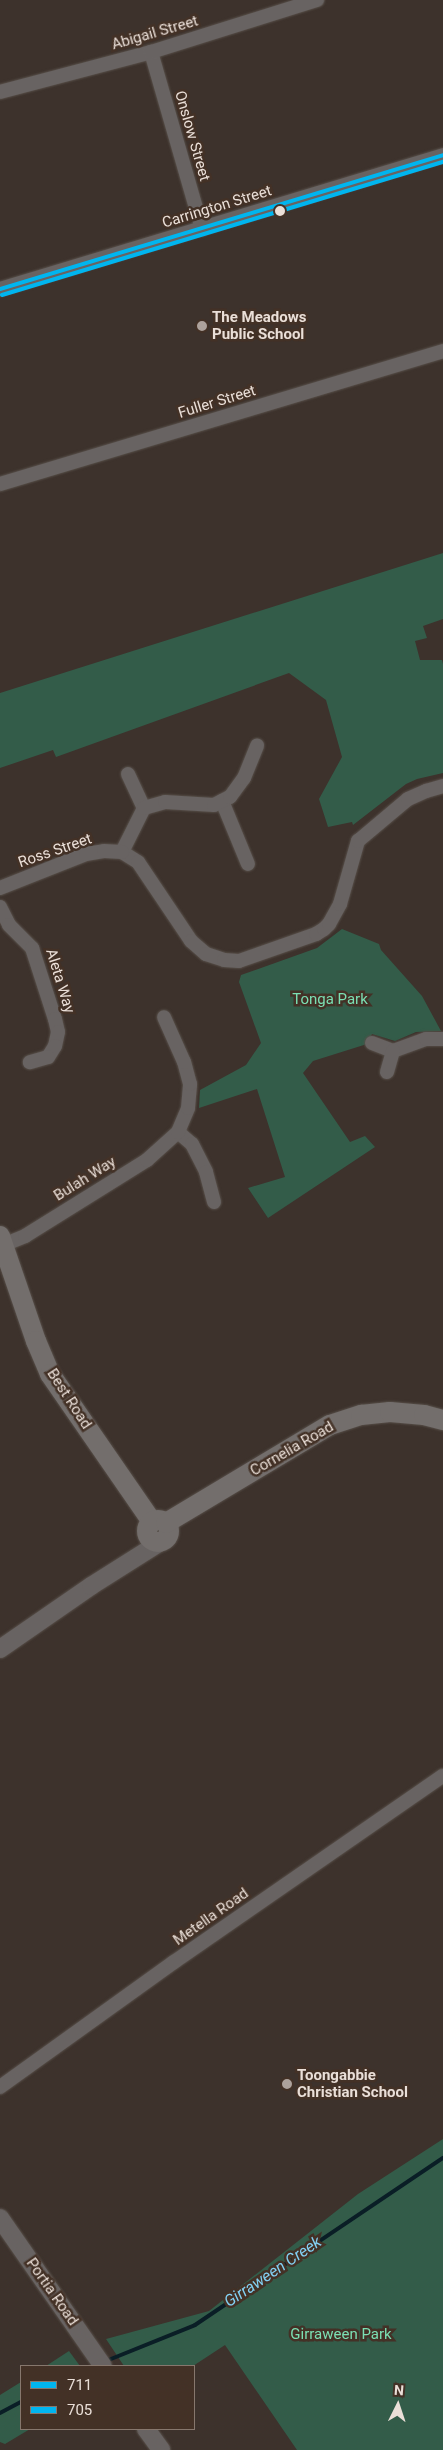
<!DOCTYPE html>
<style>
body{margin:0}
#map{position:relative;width:443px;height:2450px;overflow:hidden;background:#3d322c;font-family:Roboto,sans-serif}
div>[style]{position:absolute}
.green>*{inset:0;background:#335c49}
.stream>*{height:4px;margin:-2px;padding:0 2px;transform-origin:2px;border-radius:2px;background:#0a1e26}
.roads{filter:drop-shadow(0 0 1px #574f49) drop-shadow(0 0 1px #574f49)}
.minor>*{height:14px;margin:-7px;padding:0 7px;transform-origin:7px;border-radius:7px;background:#686362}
.tertiary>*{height:18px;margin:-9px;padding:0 9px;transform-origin:9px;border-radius:9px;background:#686362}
.secondary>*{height:20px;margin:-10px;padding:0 10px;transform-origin:10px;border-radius:10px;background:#736e6c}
.secondary>.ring{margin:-10px;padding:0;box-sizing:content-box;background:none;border:20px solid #736e6c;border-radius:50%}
.bus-1>*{height:4px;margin:-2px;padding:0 2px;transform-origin:2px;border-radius:2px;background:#00b5ef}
.bus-2>*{height:4px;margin:-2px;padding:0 2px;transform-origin:2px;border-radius:2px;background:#00b5ef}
.dots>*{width:14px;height:14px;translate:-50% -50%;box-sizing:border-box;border:2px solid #433126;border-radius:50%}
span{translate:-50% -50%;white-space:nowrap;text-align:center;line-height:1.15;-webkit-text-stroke:5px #433126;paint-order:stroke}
.street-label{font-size:15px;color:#eadfd8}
.poi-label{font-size:15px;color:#eadfd8;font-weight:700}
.left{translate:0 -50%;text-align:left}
.park-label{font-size:15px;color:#7bdfb3}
.water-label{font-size:16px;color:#83d1f4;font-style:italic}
.legend{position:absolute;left:20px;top:2365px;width:175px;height:65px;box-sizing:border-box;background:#433126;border:1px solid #86776d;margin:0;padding:6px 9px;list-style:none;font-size:15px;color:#eadfd8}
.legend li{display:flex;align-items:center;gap:10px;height:25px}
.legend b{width:25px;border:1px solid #86776d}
.north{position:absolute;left:373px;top:2380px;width:50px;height:50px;-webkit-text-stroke:4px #433126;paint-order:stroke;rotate:4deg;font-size:14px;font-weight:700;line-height:20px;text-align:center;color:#eadfd8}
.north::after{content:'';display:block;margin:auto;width:18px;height:22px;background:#eadfd8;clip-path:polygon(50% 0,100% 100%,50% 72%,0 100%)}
</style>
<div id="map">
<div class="green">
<i style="clip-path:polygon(443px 553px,443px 619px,423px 626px,427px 638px,415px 641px,420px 660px,442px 660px,443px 664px,443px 773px,417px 779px,406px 784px,353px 825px,352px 822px,328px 827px,319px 799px,342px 757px,326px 700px,289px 673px,56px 757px,53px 750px,0 768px,0 693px)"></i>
<i style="clip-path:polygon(342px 929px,379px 944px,381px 950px,422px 996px,441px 1031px,416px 1032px,395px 1041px,372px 1034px,367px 1044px,313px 1061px,303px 1073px,350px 1142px,365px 1136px,375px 1147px,268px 1218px,248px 1188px,285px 1177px,257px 1089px,199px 1108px,200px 1090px,246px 1065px,261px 1043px,239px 982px,241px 975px,317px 948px)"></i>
<i style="clip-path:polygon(443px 2139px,443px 2450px,297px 2450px,225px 2345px,193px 2366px,124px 2366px,106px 2339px,209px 2311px,358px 2194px)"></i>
<i style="clip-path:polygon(69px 2351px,80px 2366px,46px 2366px)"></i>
<i style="clip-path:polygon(21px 2382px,21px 2429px,30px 2429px,5px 2444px,0 2442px,0 2395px)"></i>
</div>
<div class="stream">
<i style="left:106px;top:2361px;width:96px;rotate:-22deg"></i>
<i style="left:195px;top:2325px;width:299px;rotate:-34deg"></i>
<i style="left:0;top:2413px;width:24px;rotate:-28deg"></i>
</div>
<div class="roads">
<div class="minor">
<i style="left:151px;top:52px;width:184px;rotate:73.9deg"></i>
<i style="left:0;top:92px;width:156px;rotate:-14.8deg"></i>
<i style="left:151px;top:52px;width:174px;rotate:-17.4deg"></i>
<i style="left:0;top:289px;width:463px;rotate:-16.8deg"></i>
<i style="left:0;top:484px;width:463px;rotate:-16.7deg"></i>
<i style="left:128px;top:774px;width:38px;rotate:65deg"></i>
<i style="left:222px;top:801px;width:68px;rotate:67.6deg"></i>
<i style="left:122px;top:852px;width:19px;rotate:32deg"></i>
<i style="left:138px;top:862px;width:95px;rotate:56.1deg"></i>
<i style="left:191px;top:941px;width:20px;rotate:41deg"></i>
<i style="left:206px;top:954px;width:19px;rotate:18deg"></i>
<i style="left:224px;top:960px;width:15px;rotate:4deg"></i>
<i style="left:239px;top:961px;width:82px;rotate:-19.3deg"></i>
<i style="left:316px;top:934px;width:9px;rotate:-32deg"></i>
<i style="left:324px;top:929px;width:7px;rotate:-45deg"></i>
<i style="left:329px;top:924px;width:23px;rotate:-61deg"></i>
<i style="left:340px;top:904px;width:66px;rotate:-74.1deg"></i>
<i style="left:358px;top:841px;width:65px;rotate:-40deg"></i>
<i style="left:408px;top:799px;width:20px;rotate:-24deg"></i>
<i style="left:426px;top:791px;width:18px;rotate:-16deg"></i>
<i style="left:122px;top:852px;width:49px;rotate:-63.4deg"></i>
<i style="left:144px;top:808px;width:22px;rotate:-16deg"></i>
<i style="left:165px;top:802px;width:49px;rotate:3.5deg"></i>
<i style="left:214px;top:805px;width:18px;rotate:-27deg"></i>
<i style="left:230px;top:797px;width:24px;rotate:-54deg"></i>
<i style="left:244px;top:778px;width:35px;rotate:-68deg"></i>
<i style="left:0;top:888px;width:92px;rotate:-21.6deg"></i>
<i style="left:86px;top:854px;width:18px;rotate:-9deg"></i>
<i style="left:104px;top:851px;width:18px;rotate:3deg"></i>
<i style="left:0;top:907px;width:20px;rotate:63deg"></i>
<i style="left:9px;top:925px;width:33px;rotate:45deg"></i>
<i style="left:32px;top:948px;width:75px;rotate:72.1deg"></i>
<i style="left:55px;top:1019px;width:13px;rotate:77deg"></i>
<i style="left:58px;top:1032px;width:14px;rotate:102deg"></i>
<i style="left:55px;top:1046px;width:13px;rotate:122deg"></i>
<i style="left:48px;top:1057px;width:19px;rotate:164deg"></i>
<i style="left:372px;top:1043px;width:22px;rotate:21deg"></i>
<i style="left:393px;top:1051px;width:35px;rotate:-20deg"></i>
<i style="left:426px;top:1039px;width:17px"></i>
<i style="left:387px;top:1072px;width:22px;rotate:-74deg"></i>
<i style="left:178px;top:1132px;width:18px;rotate:41deg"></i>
<i style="left:192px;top:1144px;width:31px;rotate:63deg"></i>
<i style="left:206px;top:1172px;width:31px;rotate:75deg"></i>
<i style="left:3px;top:1245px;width:24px;rotate:-22deg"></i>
<i style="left:25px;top:1236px;width:144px;rotate:-31.9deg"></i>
<i style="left:147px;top:1160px;width:42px;rotate:-42.1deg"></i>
<i style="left:178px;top:1132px;width:26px;rotate:-67deg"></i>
<i style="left:188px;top:1108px;width:24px;rotate:-85deg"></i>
<i style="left:190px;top:1084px;width:23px;rotate:-105deg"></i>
<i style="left:184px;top:1062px;width:49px;rotate:-114deg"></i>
<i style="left:0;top:2087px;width:214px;rotate:-35.7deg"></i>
<i style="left:174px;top:1962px;width:327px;rotate:-34.7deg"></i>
</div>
<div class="tertiary">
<i style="left:0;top:1649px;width:111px;rotate:-34.7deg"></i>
<i style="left:91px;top:1586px;width:80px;rotate:-32.3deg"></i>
<i style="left:0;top:2218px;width:180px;rotate:55.2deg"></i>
<i style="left:146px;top:2429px;width:26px;rotate:54deg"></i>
</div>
<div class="secondary">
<i style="left:0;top:1236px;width:111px;rotate:71.1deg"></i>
<i style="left:36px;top:1341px;width:36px;rotate:67deg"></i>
<i style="left:50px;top:1374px;width:180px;rotate:55.4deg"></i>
<i class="ring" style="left:147px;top:1520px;width:2px;height:2px"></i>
<i style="left:166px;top:1523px;width:191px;rotate:-30.9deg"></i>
<i style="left:330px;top:1425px;width:33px;rotate:-18deg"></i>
<i style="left:361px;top:1415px;width:29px;rotate:-6deg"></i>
<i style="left:390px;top:1412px;width:34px;rotate:5deg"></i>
<i style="left:424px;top:1415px;width:20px;rotate:15deg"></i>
</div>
</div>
<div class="bus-1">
<i style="left:0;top:289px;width:463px;rotate:-16.8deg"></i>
</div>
<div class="bus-2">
<i style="left:2px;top:295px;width:461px;rotate:-16.8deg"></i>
</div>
<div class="dots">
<i style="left:280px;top:211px;background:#eadfd8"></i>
<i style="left:202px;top:326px;background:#ada29c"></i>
<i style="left:287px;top:2084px;background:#ada29c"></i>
</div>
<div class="street-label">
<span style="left:155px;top:33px;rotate:-16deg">Abigail Street</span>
<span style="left:192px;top:136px;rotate:74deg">Onslow Street</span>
<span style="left:217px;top:207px;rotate:-17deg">Carrington Street</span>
<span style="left:217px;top:402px;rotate:-17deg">Fuller Street</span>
<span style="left:55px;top:851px;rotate:-19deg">Ross Street</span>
<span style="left:60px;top:981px;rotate:73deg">Aleta Way</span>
<span style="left:85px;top:1179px;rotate:-32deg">Bulah Way</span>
<span style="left:69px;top:1399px;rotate:57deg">Best Road</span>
<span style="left:292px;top:1449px;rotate:-30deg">Cornelia Road</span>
<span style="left:211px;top:1917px;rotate:-35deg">Metella Road</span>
<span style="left:52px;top:2292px;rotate:55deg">Portia Road</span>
</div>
<div class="poi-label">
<span class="left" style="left:212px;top:326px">The Meadows<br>Public School</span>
<span class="left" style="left:297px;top:2084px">Toongabbie<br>Christian School</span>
</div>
<div class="park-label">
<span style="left:330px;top:1000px">Tonga Park</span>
<span style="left:341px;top:2335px">Girraween Park</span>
</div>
<div class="water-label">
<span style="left:273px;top:2272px;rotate:-34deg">Girraween Creek</span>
</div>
<ul class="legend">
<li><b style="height:6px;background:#00b5ef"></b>711</li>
<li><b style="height:6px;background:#00b5ef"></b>705</li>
</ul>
<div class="north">N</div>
</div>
